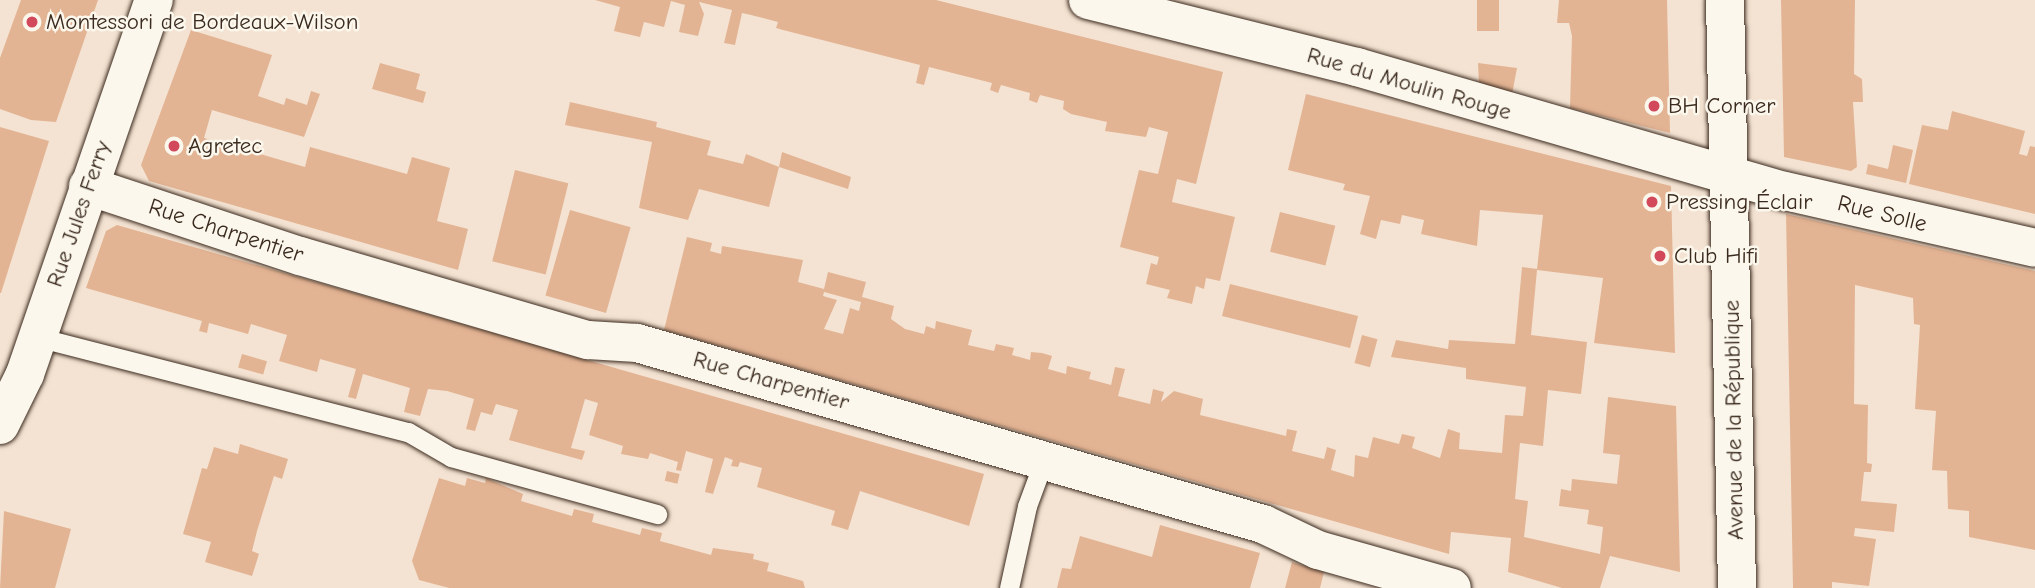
<!DOCTYPE html>
<meta charset="utf-8">
<style>
body{margin:0}
#map{position:relative;width:2035px;height:588px;overflow:hidden;background:#f4e3d2;font-family:"Comic Neue",sans-serif}
div>[style]{position:absolute}
.building>*{inset:0;background:#e3b494;transform-origin:0 0}
.roads{filter:drop-shadow(0 0 2px #3b2a1e) drop-shadow(0 0 2px #3b2a1e)}
.service>*{height:19px;margin:-9.5px;padding:0 9.5px;transform-origin:9.5px;border-radius:9.5px;background:#fbf7ec}
.minor>*{height:38px;margin:-19px;padding:0 19px;transform-origin:19px;border-radius:19px;background:#fbf7ec}
.tertiary>*{height:38px;margin:-19px;padding:0 19px;transform-origin:19px;border-radius:19px;background:#fbf7ec}
.secondary>*{height:38px;margin:-19px;padding:0 19px;transform-origin:19px;border-radius:19px;background:#fbf7ec}
.dots>*{width:19px;height:19px;translate:-50% -50%;box-sizing:border-box;border:4px solid #fbf7ec;border-radius:50%}
span{translate:-50% -50%;white-space:nowrap;text-align:center;line-height:1.15;-webkit-text-stroke:5px #fbf7ec;paint-order:stroke}
.poi-label{font-size:23px;color:#3b2a1e}
.left{translate:0 -50%;text-align:left}
.street-label{font-size:23px;color:#3b2a1e}
</style>
<div id="map">
<div class="building">
<i style="clip-path:polygon(21px 0,98px 0,56px 122px,31px 120px,0 109px,0 58px)"></i>
<i style="clip-path:polygon(595px 0,936px 0,1223px 72px,1196px 184px,1177px 179px,1172px 202px,1235px 217px,1220px 281px,1206px 278px,1204px 289px,1196px 286px,1192px 304px,1167px 298px,1170px 290px,1146px 284px,1151px 263px,1157px 265px,1159px 257px,1120px 247px,1139px 170px,1158px 174px,1168px 132px,1149px 127px,1146px 137px,1105px 131px,1107px 122px,1071px 114px,1063px 109px,1064px 101px,1040px 95px,1037px 103px,1029px 100px,1030px 93px,1001px 85px,998px 93px,990px 90px,992px 83px,929px 67px,924px 85px,916px 83px,920px 65px,783px 30px,776px 28px,778px 22px,751px 15px,742px 13px,735px 45px,724px 43px,732px 10px,699px 2px,704px 14px,698px 36px,679px 32px,685px 5px,671px 1px,664px 27px,644px 22px,640px 37px,614px 31px,620px 7px)"></i>
<i style="left:1477px;top:0;width:22px;height:31px"></i>
<i style="clip-path:polygon(1559px 0,1667px 0,1670px 133px,1570px 108px,1572px 36px,1569px 23px,1557px 23px)"></i>
<i style="clip-path:polygon(1781px 0,1855px 0,1854px 74px,1862px 79px,1863px 102px,1853px 102px,1857px 167px,1851px 171px,1784px 157px)"></i>
<i style="clip-path:polygon(191px 30px,272px 55px,258px 96px,284px 105px,286px 98px,307px 105px,311px 91px,320px 94px,304px 137px,212px 110px,204px 138px,305px 167px,310px 147px,407px 174px,412px 157px,450px 168px,437px 221px,468px 229px,458px 270px,149px 181px,141px 165px)"></i>
<i style="clip-path:polygon(380px 63px,420px 74px,416px 89px,426px 92px,423px 103px,372px 89px)"></i>
<i style="clip-path:polygon(1478px 63px,1517px 68px,1512px 94px,1479px 85px)"></i>
<i style="clip-path:polygon(evenodd,1306px 94px,1671px 186px,1675px 353px,1594px 343px,1603px 278px,1537px 270px,1531px 335px,1587px 342px,1586px 351px,1581px 394px,1548px 390px,1543px 446px,1520px 443px,1515px 499px,1528px 501px,1524px 537px,1600px 554px,1603px 527px,1587px 524px,1589px 510px,1559px 506px,1561px 489px,1571px 491px,1572px 479px,1617px 484px,1620px 455px,1603px 453px,1608px 397px,1676px 406px,1680px 572px,1610px 556px,1600px 588px,1562px 588px,1508px 572px,1511px 538px,1451px 532px,1449px 554px,664px 330px,687px 237px,712px 243px,710px 251px,721px 254px,722px 246px,803px 260px,798px 282px,824px 289px,828px 272px,866px 282px,862px 297px,894px 306px,891px 319px,905px 329px,924px 334px,926px 326px,935px 329px,936px 321px,972px 330px,968px 345px,994px 351px,996px 344px,1014px 348px,1012px 355px,1030px 360px,1031px 352px,1042px 353px,1052px 356px,1048px 369px,1066px 374px,1067px 366px,1091px 372px,1089px 379px,1111px 385px,1115px 367px,1125px 369px,1118px 396px,1150px 404px,1153px 389px,1164px 392px,1161px 402px,1174px 391px,1203px 399px,1200px 415px,1286px 436px,1287px 429px,1297px 431px,1292px 451px,1324px 459px,1327px 447px,1336px 450px,1331px 470px,1354px 477px,1355px 455px,1368px 458px,1373px 437px,1399px 444px,1402px 434px,1415px 437px,1412px 448px,1440px 458px,1448px 429px,1460px 433px,1459px 449px,1502px 453px,1505px 415px,1523px 416px,1526px 387px,1466px 379px,1466px 368px,1391px 357px,1396px 340px,1448px 349px,1449px 340px,1515px 344px,1522px 267px,1537px 269px,1543px 215px,1480px 210px,1477px 246px,1421px 234px,1424px 220px,1402px 215px,1400px 224px,1381px 220px,1376px 239px,1360px 234px,1370px 196px,1343px 190px,1345px 184px,1288px 170px,1306px 94px,824px 292px,861px 302px,859px 311px,850px 308px,843px 334px,824px 329px,837px 300px,823px 296px,824px 292px)"></i>
<i style="clip-path:polygon(570px 102px,657px 122px,656px 127px,711px 141px,707px 155px,743px 164px,746px 154px,779px 167px,769px 207px,699px 189px,688px 220px,639px 208px,652px 142px,565px 125px)"></i>
<i style="clip-path:polygon(1952px 111px,2025px 131px,2019px 154px,2027px 156px,2030px 146px,2035px 147px,2035px 214px,1909px 184px,1922px 125px,1948px 130px)"></i>
<i style="clip-path:polygon(0 127px,49px 141px,1px 293px,0 293px)"></i>
<i style="clip-path:polygon(1893px 145px,1913px 150px,1906px 183px,1866px 174px,1868px 164px,1888px 169px)"></i>
<i style="clip-path:polygon(782px 152px,851px 177px,848px 189px,779px 167px)"></i>
<i style="left:515px;top:170px;width:55px;height:94px;rotate:14deg"></i>
<i style="left:570px;top:210px;width:63px;height:89px;rotate:16deg"></i>
<i style="left:1280px;top:212px;width:57px;height:41px;rotate:14deg"></i>
<i style="clip-path:polygon(1786px 214px,2035px 271px,2035px 550px,1969px 537px,1969px 511px,1948px 509px,1947px 471px,1932px 470px,1936px 411px,1915px 409px,1920px 325px,1914px 324px,1913px 298px,1855px 285px,1854px 404px,1868px 405px,1867px 463px,1872px 464px,1871px 472px,1864px 472px,1861px 501px,1897px 504px,1894px 532px,1855px 528px,1854px 536px,1876px 539px,1869px 586px,1832px 582px,1832px 588px,1793px 588px)"></i>
<i style="clip-path:polygon(117px 225px,984px 474px,969px 526px,860px 491px,848px 530px,838px 527px,831px 525px,835px 511px,757px 487px,762px 468px,740px 462px,738px 467px,731px 466px,733px 460px,725px 457px,713px 494px,705px 492px,713px 459px,686px 451px,681px 471px,676px 470px,678px 462px,650px 453px,648px 459px,621px 454px,623px 446px,589px 435px,598px 403px,585px 399px,571px 448px,585px 451px,582px 460px,509px 440px,518px 410px,496px 404px,492px 415px,481px 412px,475px 431px,466px 429px,474px 399px,447px 391px,428px 389px,420px 416px,404px 412px,410px 388px,363px 374px,356px 399px,348px 397px,356px 369px,320px 359px,317px 372px,279px 361px,287px 335px,251px 324px,248px 334px,209px 323px,207px 333px,199px 331px,202px 321px,86px 288px,106px 231px)"></i>
<i style="left:1230px;top:284px;width:132px;height:33px;rotate:14deg"></i>
<i style="left:1362px;top:335px;width:16px;height:29px;rotate:15deg"></i>
<i style="left:242px;top:354px;width:26px;height:14px;rotate:16deg"></i>
<i style="clip-path:polygon(240px 444px,288px 459px,282px 479px,274px 476px,257px 531px,252px 551px,259px 554px,252px 576px,205px 562px,211px 542px,183px 534px,202px 468px,207px 469px,214px 447px,238px 454px)"></i>
<i style="left:667px;top:471px;width:13px;height:10px;rotate:13deg"></i>
<i style="clip-path:polygon(439px 478px,465px 486px,467px 478px,485px 483px,486px 478px,523px 494px,521px 501px,572px 516px,574px 509px,594px 514px,592px 522px,640px 535px,642px 528px,662px 533px,660px 541px,711px 555px,713px 548px,754px 554px,753px 559px,769px 563px,767px 571px,803px 581px,805px 588px,449px 588px,419px 580px,412px 561px)"></i>
<i style="clip-path:polygon(4px 511px,71px 529px,55px 588px,0 588px)"></i>
<i style="clip-path:polygon(1160px 525px,1260px 553px,1250px 588px,1057px 588px,1062px 568px,1071px 569px,1080px 536px,1152px 557px)"></i>
<i style="clip-path:polygon(1292px 562px,1324px 572px,1320px 588px,1285px 588px)"></i>
</div>
<div class="roads">
<div class="service">
<i style="left:37px;top:337px;width:383px;rotate:14.4deg"></i>
<i style="left:408px;top:432px;width:50px;rotate:30.2deg"></i>
<i style="left:451px;top:457px;width:214px;rotate:15.5deg"></i>
<i style="left:1009px;top:588px;width:84px;rotate:-77.6deg"></i>
<i style="left:1027px;top:506px;width:49px;rotate:-69.7deg"></i>
</div>
<div class="minor">
<i style="left:1088px;top:0;width:277px;rotate:14deg"></i>
<i style="left:1357px;top:67px;width:446px;rotate:16.2deg"></i>
<i style="left:1785px;top:191px;width:256px;rotate:12.8deg"></i>
<i style="left:88px;top:186px;width:223px;rotate:18.3deg"></i>
<i style="left:300px;top:256px;width:300px;rotate:16.3deg"></i>
<i style="left:588px;top:340px;width:49px;rotate:3.5deg"></i>
<i style="left:637px;top:343px;width:652px;rotate:16.13deg"></i>
<i style="left:1263px;top:524px;width:61px;rotate:25.3deg"></i>
<i style="left:1318px;top:550px;width:139px;rotate:15.8deg"></i>
</div>
<div class="tertiary">
<i style="left:0;top:425px;width:57px;rotate:-63.9deg"></i>
<i style="left:25px;top:374px;width:396px;rotate:-71deg"></i>
</div>
<div class="secondary">
<i style="left:1725px;top:0;width:588px;rotate:88.83deg"></i>
</div>
</div>
<div class="dots">
<i style="left:32px;top:22px;background:#d1495b"></i>
<i style="left:1654px;top:106px;background:#d1495b"></i>
<i style="left:174px;top:146px;background:#d1495b"></i>
<i style="left:1652px;top:202px;background:#d1495b"></i>
<i style="left:1660px;top:256px;background:#d1495b"></i>
</div>
<div class="poi-label">
<span class="left" style="left:46px;top:22px">Montessori de Bordeaux-Wilson</span>
<span class="left" style="left:1668px;top:106px">BH Corner</span>
<span class="left" style="left:188px;top:146px">Agretec</span>
<span class="left" style="left:1666px;top:202px">Pressing Éclair</span>
<span class="left" style="left:1674px;top:256px">Club Hifi</span>
</div>
<div class="street-label">
<span style="left:1409px;top:84px;rotate:16deg">Rue du Moulin Rouge</span>
<span style="left:79px;top:214px;rotate:-71deg">Rue Jules Ferry</span>
<span style="left:1882px;top:214px;rotate:14deg">Rue Solle</span>
<span style="left:226px;top:231px;rotate:18deg">Rue Charpentier</span>
<span style="left:771px;top:381px;rotate:16deg">Rue Charpentier</span>
<span style="left:1734px;top:420px;rotate:-91deg">Avenue de la République</span>
</div>
</div>
